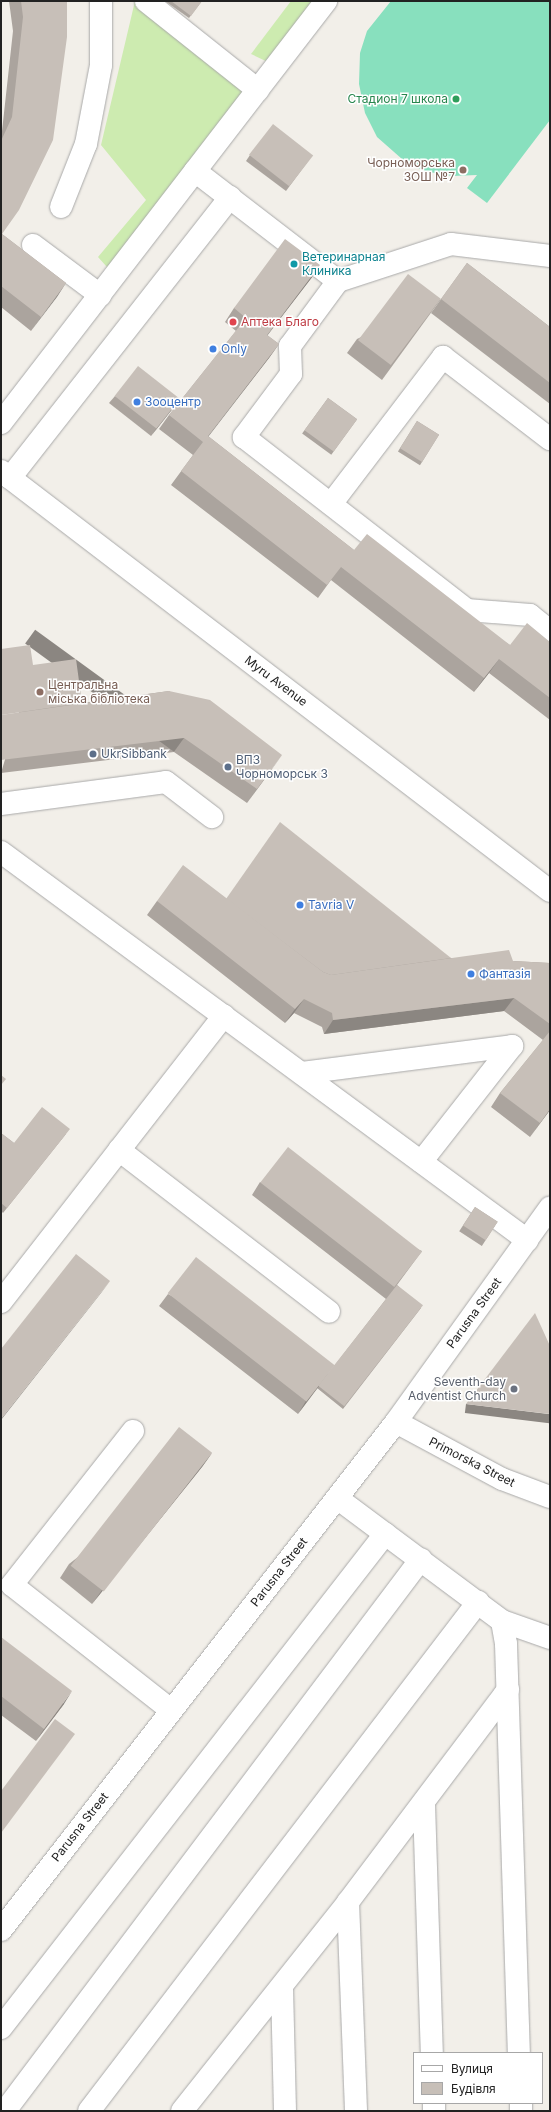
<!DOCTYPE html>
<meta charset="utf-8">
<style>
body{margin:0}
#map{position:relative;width:551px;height:2112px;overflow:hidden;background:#f2efe9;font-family:Inter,sans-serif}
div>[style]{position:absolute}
.grass>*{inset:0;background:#cdebb0}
.pitch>*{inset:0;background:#88e0be}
.roads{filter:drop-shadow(0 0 1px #a9a9a9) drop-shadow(0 0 1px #a9a9a9)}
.minor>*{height:22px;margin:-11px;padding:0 11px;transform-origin:11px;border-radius:11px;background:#fff}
.wall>*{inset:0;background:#aba49e;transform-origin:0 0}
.shaded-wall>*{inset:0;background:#8b8681;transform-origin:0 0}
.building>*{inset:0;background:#c7bfb8;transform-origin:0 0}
.dots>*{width:11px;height:11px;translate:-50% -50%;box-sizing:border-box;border:2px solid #fff;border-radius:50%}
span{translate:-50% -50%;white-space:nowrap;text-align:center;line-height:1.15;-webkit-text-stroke:3px #fff;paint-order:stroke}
.leisure-label{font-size:12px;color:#27864d}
.right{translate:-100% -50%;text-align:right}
.education-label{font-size:12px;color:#785e54}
.left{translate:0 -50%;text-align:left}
.culture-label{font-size:12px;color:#0d838f}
.health-label{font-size:12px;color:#be3a42}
.shop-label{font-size:12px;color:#366cbe}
.street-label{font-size:12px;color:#222}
.service-label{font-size:12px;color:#4e5e75}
.worship-label{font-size:12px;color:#5b616d}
.frame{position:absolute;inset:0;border:2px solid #222;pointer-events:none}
.legend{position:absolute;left:413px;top:2052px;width:130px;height:52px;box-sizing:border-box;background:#fff;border:1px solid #a7a7a7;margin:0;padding:5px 7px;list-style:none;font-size:12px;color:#222}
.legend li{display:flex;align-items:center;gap:8px;height:20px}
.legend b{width:20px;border:1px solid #a7a7a7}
</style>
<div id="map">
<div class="grass">
<i style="clip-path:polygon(135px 1px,258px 90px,115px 276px,98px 257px,146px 200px,101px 145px)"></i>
<i style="clip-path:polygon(291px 1px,319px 1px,270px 63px,251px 54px)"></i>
</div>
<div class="pitch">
<i style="clip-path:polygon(391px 1px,550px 1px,550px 120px,487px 203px,467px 188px,477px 175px,452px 176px,424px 171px,402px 159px,377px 137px,365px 113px,359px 84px,360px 53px,367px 31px)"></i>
</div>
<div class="roads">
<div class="minor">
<i style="left:146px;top:1px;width:143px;rotate:38.5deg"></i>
<i style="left:195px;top:171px;width:180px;rotate:37.6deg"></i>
<i style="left:338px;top:281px;width:81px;rotate:126.4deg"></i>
<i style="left:290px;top:346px;width:28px;rotate:88deg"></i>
<i style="left:291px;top:374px;width:79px;rotate:126.7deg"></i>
<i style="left:244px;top:437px;width:282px;rotate:37.8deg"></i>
<i style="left:467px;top:610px;width:63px;rotate:4.5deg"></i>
<i style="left:530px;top:615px;width:26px;rotate:39deg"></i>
<i style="left:61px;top:207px;width:68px;rotate:-68.4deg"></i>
<i style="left:86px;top:144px;width:80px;rotate:-79.2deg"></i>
<i style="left:101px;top:65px;width:64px;rotate:-90deg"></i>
<i style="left:33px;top:245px;width:84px;rotate:36.7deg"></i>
<i style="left:338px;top:281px;width:119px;rotate:-18.1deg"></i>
<i style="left:451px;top:244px;width:100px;rotate:6.9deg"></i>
<i style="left:1px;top:423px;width:533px;rotate:-52.4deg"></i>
<i style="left:1px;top:471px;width:691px;rotate:37.42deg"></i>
<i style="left:10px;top:478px;width:357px;rotate:-51.9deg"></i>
<i style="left:331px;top:504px;width:185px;rotate:-52.7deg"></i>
<i style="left:443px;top:357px;width:135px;rotate:37.5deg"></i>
<i style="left:1px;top:804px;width:166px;rotate:-7.6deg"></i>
<i style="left:166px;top:782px;width:58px;rotate:37.3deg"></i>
<i style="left:1px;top:852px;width:654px;rotate:36.41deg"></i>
<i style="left:302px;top:1073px;width:212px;rotate:-7.3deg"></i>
<i style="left:512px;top:1046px;width:147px;rotate:128.1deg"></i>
<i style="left:119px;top:1150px;width:265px;rotate:37.6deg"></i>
<i style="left:1px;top:1302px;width:363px;rotate:-52.1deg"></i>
<i style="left:396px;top:1422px;width:120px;rotate:28.3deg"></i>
<i style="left:502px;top:1479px;width:51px;rotate:20.6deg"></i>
<i style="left:133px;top:1431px;width:196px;rotate:128.2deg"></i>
<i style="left:12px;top:1585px;width:202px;rotate:38.2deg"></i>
<i style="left:337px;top:1498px;width:206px;rotate:36.7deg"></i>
<i style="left:502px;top:1621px;width:23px;rotate:80deg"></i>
<i style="left:506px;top:1644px;width:409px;rotate:88.2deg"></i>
<i style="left:502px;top:1621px;width:51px;rotate:19.5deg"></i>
<i style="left:424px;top:1804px;width:249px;rotate:88.2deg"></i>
<i style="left:348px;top:1902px;width:209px;rotate:87.8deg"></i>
<i style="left:1px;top:1930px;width:643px;rotate:-52.13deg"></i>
<i style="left:396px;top:1422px;width:264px;rotate:-54.3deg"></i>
<i style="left:282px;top:1988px;width:123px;rotate:88.6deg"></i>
<i style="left:1px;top:2028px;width:626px;rotate:-52.14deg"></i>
<i style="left:434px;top:2103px;width:8px;rotate:90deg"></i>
<i style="left:521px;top:2103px;width:8px;rotate:90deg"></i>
<i style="left:5px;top:2111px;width:691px;rotate:-53deg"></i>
<i style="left:89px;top:2111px;width:641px;rotate:-52.61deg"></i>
<i style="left:182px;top:2111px;width:267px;rotate:-51.5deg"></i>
<i style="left:348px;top:1902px;width:266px;rotate:-53deg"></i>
</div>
</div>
<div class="wall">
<i style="clip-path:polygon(9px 1px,67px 1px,2px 234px,66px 283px,31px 331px,1px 307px,1px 134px,2px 131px,13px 31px)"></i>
<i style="clip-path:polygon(165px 1px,202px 1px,189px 18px)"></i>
<i style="clip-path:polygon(250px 155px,309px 160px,286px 191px,246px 161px)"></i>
<i style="clip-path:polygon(467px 263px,550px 327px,550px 404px,431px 313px)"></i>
<i style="clip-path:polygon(314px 272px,315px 273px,313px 276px,267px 335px,279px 344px,269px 358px,208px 436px,354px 550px,510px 645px,550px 642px,550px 720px,489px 673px,474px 692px,331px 580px,318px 598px,171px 485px,193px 455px,159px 429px,169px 415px,236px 331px,225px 322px,234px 308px)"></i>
<i style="clip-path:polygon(441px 299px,382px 380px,347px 353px,357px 339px)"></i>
<i style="clip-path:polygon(115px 396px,174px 407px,151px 436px,109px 403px)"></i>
<i style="left:328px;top:398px;width:36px;height:44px;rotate:36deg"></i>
<i style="left:417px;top:421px;width:26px;height:36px;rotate:32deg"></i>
<i style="clip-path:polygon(33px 665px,82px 703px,169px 691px,272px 769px,247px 803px,174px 752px,1px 773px)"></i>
<i style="clip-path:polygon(226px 899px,451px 958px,513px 961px,550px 963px,550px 1110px,530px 1137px,491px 1107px,500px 1093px,543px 1040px,504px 1011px,324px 1034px,322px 1027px,294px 1013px,285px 1023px,147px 915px,157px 901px)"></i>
<i style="clip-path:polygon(1px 1133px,14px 1143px,66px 1134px,3px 1213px,1px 1211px)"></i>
<i style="clip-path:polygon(260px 1182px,422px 1251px,397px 1285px,421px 1308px,343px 1409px,317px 1388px,298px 1414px,159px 1306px,168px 1294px,328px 1374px,386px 1299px,252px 1195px)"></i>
<i style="left:475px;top:1207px;width:27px;height:29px;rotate:33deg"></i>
<i style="clip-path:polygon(212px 1453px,202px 1467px,92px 1604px,60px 1578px,69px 1564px)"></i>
<i style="clip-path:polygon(1px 1637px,64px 1704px,36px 1741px,1px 1715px)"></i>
</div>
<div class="shaded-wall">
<i style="clip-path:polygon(320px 265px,312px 276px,315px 273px,313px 276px,257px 349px,267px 335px)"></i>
<i style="clip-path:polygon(66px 283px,57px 297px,31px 331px,41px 317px)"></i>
<i style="clip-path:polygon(279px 344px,269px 358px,198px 450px,208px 436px)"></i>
<i style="clip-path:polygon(180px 399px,174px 407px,151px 436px,156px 429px)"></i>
<i style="clip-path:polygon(499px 659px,489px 673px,474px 692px,484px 678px)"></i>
<i style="left:184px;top:738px;width:17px;height:184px;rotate:126deg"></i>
<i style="clip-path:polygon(282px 755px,272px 769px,247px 803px,257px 789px)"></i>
<i style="clip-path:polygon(514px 998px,504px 1011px,324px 1034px,333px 1020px)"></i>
<i style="clip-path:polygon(304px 999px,294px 1013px,285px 1023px,295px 1009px)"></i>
<i style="clip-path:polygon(550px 1109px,550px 1110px,530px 1137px)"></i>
<i style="clip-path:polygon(110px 1281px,101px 1293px,1px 1420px,1px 1419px)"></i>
<i style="clip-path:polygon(335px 1365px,326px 1377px,298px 1414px,306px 1401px)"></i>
<i style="left:466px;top:1404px;width:85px;height:9px;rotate:7deg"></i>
<i style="clip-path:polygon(212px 1453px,202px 1467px,92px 1604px,102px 1590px)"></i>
<i style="clip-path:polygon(72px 1691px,64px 1704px,36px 1741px,44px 1729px)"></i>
</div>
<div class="building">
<i style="clip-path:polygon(21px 1px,67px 1px,67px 37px,53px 140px,19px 210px,2px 234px,66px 283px,41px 317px,1px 286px,1px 141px,12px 117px,23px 17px)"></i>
<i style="clip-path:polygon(171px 1px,202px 1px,191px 16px)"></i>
<i style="left:273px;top:124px;width:51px;height:39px;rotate:38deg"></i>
<i style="clip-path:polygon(285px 239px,320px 265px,267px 335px,279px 344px,208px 436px,354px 550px,367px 534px,510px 645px,527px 623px,550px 642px,550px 698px,499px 659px,484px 678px,341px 567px,327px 585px,181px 471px,203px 442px,169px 415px,246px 318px,234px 308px)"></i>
<i style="clip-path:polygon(467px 263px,550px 327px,550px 383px,441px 299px)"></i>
<i style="left:408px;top:274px;width:41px;height:83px;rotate:37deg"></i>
<i style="left:138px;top:366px;width:53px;height:38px;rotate:38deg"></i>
<i style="left:328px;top:398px;width:36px;height:40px;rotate:36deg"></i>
<i style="left:417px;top:421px;width:26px;height:32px;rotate:32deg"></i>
<i style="clip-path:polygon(30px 645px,33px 665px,76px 659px,82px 703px,1px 715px,1px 649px)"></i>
<i style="clip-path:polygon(169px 691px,210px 700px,282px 755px,257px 789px,184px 738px,1px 760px,1px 715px)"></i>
<i style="clip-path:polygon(280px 822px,451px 958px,331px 975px,323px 972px,226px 899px)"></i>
<i style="clip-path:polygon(183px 865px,323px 972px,331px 975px,509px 950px,513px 961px,549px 963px,550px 963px,550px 1024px,514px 998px,333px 1020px,332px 1013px,304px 999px,295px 1009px,157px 901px)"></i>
<i style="clip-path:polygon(550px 1031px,550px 1109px,540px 1123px,500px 1093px)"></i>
<i style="clip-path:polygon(1px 1075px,6px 1079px,1px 1085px)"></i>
<i style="clip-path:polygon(42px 1107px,70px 1129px,7px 1208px,1px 1203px,1px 1133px,14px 1143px)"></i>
<i style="left:288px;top:1147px;width:170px;height:45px;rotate:38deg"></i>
<i style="left:475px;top:1207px;width:27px;height:22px;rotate:33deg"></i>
<i style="clip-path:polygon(76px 1254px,110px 1281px,1px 1419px,1px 1349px)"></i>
<i style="left:196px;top:1257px;width:176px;height:46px;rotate:38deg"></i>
<i style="left:397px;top:1285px;width:33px;height:128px;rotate:38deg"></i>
<i style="clip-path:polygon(535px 1313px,550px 1346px,550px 1414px,466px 1404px)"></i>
<i style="left:179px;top:1427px;width:42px;height:176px;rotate:38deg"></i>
<i style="clip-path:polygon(1px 1637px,72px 1691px,44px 1729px,1px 1696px)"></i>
<i style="clip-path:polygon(55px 1719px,75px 1734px,1px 1833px,1px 1791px)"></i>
</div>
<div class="dots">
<i style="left:456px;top:99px;background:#2e9e5b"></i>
<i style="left:463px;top:170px;background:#8d6e63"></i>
<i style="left:294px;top:264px;background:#0f9aa8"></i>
<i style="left:233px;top:322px;background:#e0444e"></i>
<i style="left:213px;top:349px;background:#3f7fe0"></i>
<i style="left:137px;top:402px;background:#3f7fe0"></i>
<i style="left:40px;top:692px;background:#8d6e63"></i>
<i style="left:93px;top:754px;background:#5c6f8a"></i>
<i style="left:228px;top:767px;background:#5c6f8a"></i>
<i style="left:300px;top:905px;background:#3f7fe0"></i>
<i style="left:471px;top:974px;background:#3f7fe0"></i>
<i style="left:514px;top:1389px;background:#6b7280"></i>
</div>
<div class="leisure-label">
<span class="right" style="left:448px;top:99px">Стадион 7 школа</span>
</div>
<div class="education-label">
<span class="right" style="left:455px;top:170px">Чорноморська<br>ЗОШ №7</span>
<span class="left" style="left:48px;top:692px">Центральна<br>міська бібліотека</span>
</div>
<div class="culture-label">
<span class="left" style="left:302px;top:264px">Ветеринарная<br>Клиника</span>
</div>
<div class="health-label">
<span class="left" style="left:241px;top:322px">Аптека Благо</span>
</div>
<div class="shop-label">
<span class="left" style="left:221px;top:349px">Only</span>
<span class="left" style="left:145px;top:402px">Зооцентр</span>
<span class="left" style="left:308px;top:905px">Tavria V</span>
<span class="left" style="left:479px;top:974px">Фантазія</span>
</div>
<div class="street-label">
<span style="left:276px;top:681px;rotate:37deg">Myru Avenue</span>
<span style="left:474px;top:1313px;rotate:-54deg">Parusna Street</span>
<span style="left:472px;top:1462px;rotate:27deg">Primorska Street</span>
<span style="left:279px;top:1572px;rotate:-52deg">Parusna Street</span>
<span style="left:80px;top:1827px;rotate:-52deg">Parusna Street</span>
</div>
<div class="service-label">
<span class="left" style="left:101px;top:754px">UkrSibbank</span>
<span class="left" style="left:236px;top:767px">ВПЗ<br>Чорноморськ 3</span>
</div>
<div class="worship-label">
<span class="right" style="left:506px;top:1389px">Seventh-day<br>Adventist Church</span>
</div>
<div class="frame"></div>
<ul class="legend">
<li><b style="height:5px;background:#fff"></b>Вулиця</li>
<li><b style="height:11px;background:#c7bfb8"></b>Будівля</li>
</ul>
</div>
